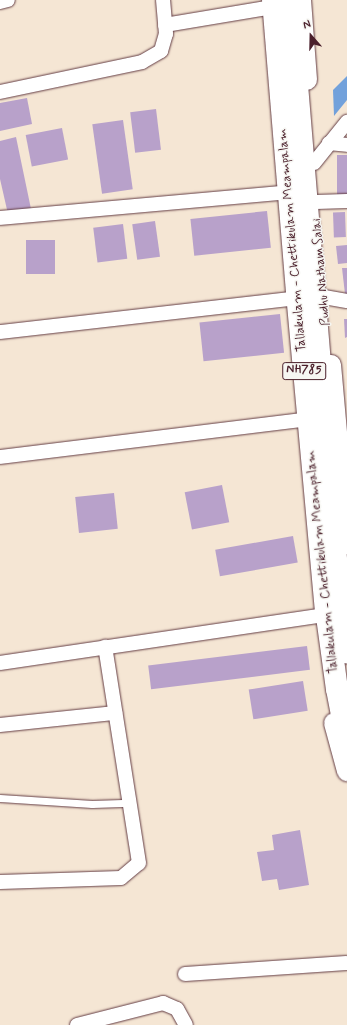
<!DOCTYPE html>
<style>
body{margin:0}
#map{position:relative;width:347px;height:1025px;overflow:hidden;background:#f5e6d4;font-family:Mynerve,sans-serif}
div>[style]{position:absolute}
.water>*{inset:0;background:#72a1db}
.building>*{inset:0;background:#b8a1ca;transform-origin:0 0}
.roads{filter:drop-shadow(0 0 1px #643d44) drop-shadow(0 0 1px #643d44)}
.service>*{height:7px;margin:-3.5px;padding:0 3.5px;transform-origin:3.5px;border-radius:3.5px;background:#fff}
.minor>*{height:14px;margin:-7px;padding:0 7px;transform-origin:7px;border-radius:7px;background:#fff}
.secondary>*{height:20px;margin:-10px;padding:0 10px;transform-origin:10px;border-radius:10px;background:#fff}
.trunk>*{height:22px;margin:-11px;padding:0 11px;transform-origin:11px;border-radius:11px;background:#fff}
span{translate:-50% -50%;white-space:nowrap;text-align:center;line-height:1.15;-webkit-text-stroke:3px #f6f6f2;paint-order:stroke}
.shield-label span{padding:1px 3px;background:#f6f6f2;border:1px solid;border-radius:3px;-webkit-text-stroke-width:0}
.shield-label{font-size:12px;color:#4a1f2b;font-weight:700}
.street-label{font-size:13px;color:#4a1f2b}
.north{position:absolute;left:291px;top:16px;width:40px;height:40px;-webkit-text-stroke:3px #f6f6f2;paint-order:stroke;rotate:340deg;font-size:11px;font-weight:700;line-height:16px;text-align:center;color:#4a1f2b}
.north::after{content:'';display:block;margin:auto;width:14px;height:18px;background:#4a1f2b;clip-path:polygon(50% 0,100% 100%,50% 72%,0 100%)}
</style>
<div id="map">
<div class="water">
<i style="clip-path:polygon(347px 76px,347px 100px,334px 116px,333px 90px)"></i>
</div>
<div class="building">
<i style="clip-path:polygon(27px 98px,32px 124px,0 131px,0 103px)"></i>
<i style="left:156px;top:109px;width:41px;height:26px;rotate:83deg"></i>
<i style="left:123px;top:120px;width:70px;height:31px;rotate:82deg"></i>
<i style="left:62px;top:128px;width:32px;height:37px;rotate:79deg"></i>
<i style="clip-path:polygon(16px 137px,31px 209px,8px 214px,0 179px,0 141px)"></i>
<i style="left:337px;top:155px;width:10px;height:41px"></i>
<i style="left:267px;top:211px;width:37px;height:77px;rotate:84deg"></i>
<i style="left:345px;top:212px;width:25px;height:12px;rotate:88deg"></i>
<i style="left:155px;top:221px;width:36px;height:23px;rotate:82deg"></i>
<i style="left:123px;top:224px;width:35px;height:30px;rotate:83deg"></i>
<i style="left:26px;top:240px;width:29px;height:34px"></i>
<i style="clip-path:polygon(347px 245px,347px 263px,338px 264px,336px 246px)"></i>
<i style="clip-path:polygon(342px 268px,347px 268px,347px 294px,345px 294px)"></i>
<i style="left:280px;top:314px;width:39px;height:81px;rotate:84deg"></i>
<i style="clip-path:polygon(344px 319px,347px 319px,347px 337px,345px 338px)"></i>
<i style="left:222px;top:485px;width:38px;height:38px;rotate:79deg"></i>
<i style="left:114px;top:493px;width:36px;height:39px;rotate:84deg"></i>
<i style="left:293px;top:536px;width:27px;height:79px;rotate:80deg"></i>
<i style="left:307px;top:646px;width:24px;height:160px;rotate:83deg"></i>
<i style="left:303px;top:681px;width:30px;height:55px;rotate:81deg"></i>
<i style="clip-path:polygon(300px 830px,309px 885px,279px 890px,277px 879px,262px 881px,257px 852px,274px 850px,272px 835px)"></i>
</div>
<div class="roads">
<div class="service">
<i style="left:0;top:798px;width:92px;rotate:3.7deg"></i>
<i style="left:92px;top:804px;width:38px;rotate:-2deg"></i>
</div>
<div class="minor">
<i style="left:0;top:2px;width:8px;rotate:-14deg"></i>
<i style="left:165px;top:25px;width:103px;rotate:-9.5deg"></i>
<i style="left:0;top:92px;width:145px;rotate:-11.9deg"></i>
<i style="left:142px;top:62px;width:22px;rotate:-30deg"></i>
<i style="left:161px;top:51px;width:18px;rotate:-74deg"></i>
<i style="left:166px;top:34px;width:34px;rotate:-95deg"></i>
<i style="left:329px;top:143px;width:18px;rotate:6deg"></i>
<i style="left:314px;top:163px;width:53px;rotate:-51.2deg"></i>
<i style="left:316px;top:202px;width:31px;rotate:-2deg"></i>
<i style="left:0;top:218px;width:281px;rotate:-5.1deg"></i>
<i style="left:324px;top:297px;width:23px;rotate:10deg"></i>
<i style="left:0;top:332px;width:290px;rotate:-6.5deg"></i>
<i style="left:0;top:457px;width:302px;rotate:-7deg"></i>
<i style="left:0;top:663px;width:322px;rotate:-8.4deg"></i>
<i style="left:0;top:725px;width:116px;rotate:-6deg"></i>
<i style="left:0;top:882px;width:121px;rotate:-1.9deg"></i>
<i style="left:121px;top:878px;width:23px;rotate:-40deg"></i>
<i style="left:139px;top:863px;width:219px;rotate:-98.9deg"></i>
<i style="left:185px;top:974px;width:162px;rotate:-3.9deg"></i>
<i style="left:77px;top:1025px;width:89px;rotate:-14.3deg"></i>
<i style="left:163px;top:1003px;width:15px;rotate:23deg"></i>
<i style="left:177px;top:1009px;width:18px;rotate:61deg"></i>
</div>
<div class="secondary">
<i style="left:301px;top:0;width:80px;rotate:85.7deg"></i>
<i style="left:331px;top:365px;width:180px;rotate:84.9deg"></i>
<i style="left:334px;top:723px;width:50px;rotate:74.8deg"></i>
</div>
<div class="trunk">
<i style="left:273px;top:0;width:294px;rotate:85.3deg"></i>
<i style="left:297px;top:293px;width:317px;rotate:84.8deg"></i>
<i style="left:326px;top:609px;width:81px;rotate:82.2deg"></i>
<i style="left:337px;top:689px;width:53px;rotate:79.1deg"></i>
<i style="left:290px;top:0;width:585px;rotate:85.29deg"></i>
<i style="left:338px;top:583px;width:70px;rotate:82.6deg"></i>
</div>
</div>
<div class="shield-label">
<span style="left:304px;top:371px">NH785</span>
</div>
<div class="street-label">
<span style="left:293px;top:240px;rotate:-95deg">Tallakulam - Chettikulam Meampalam</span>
<span style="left:322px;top:272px;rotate:-95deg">Pudhu Natham Salai</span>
<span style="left:323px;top:562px;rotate:-96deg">Tallakulam - Chettikulam Meampalam</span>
</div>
<div class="north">N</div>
</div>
